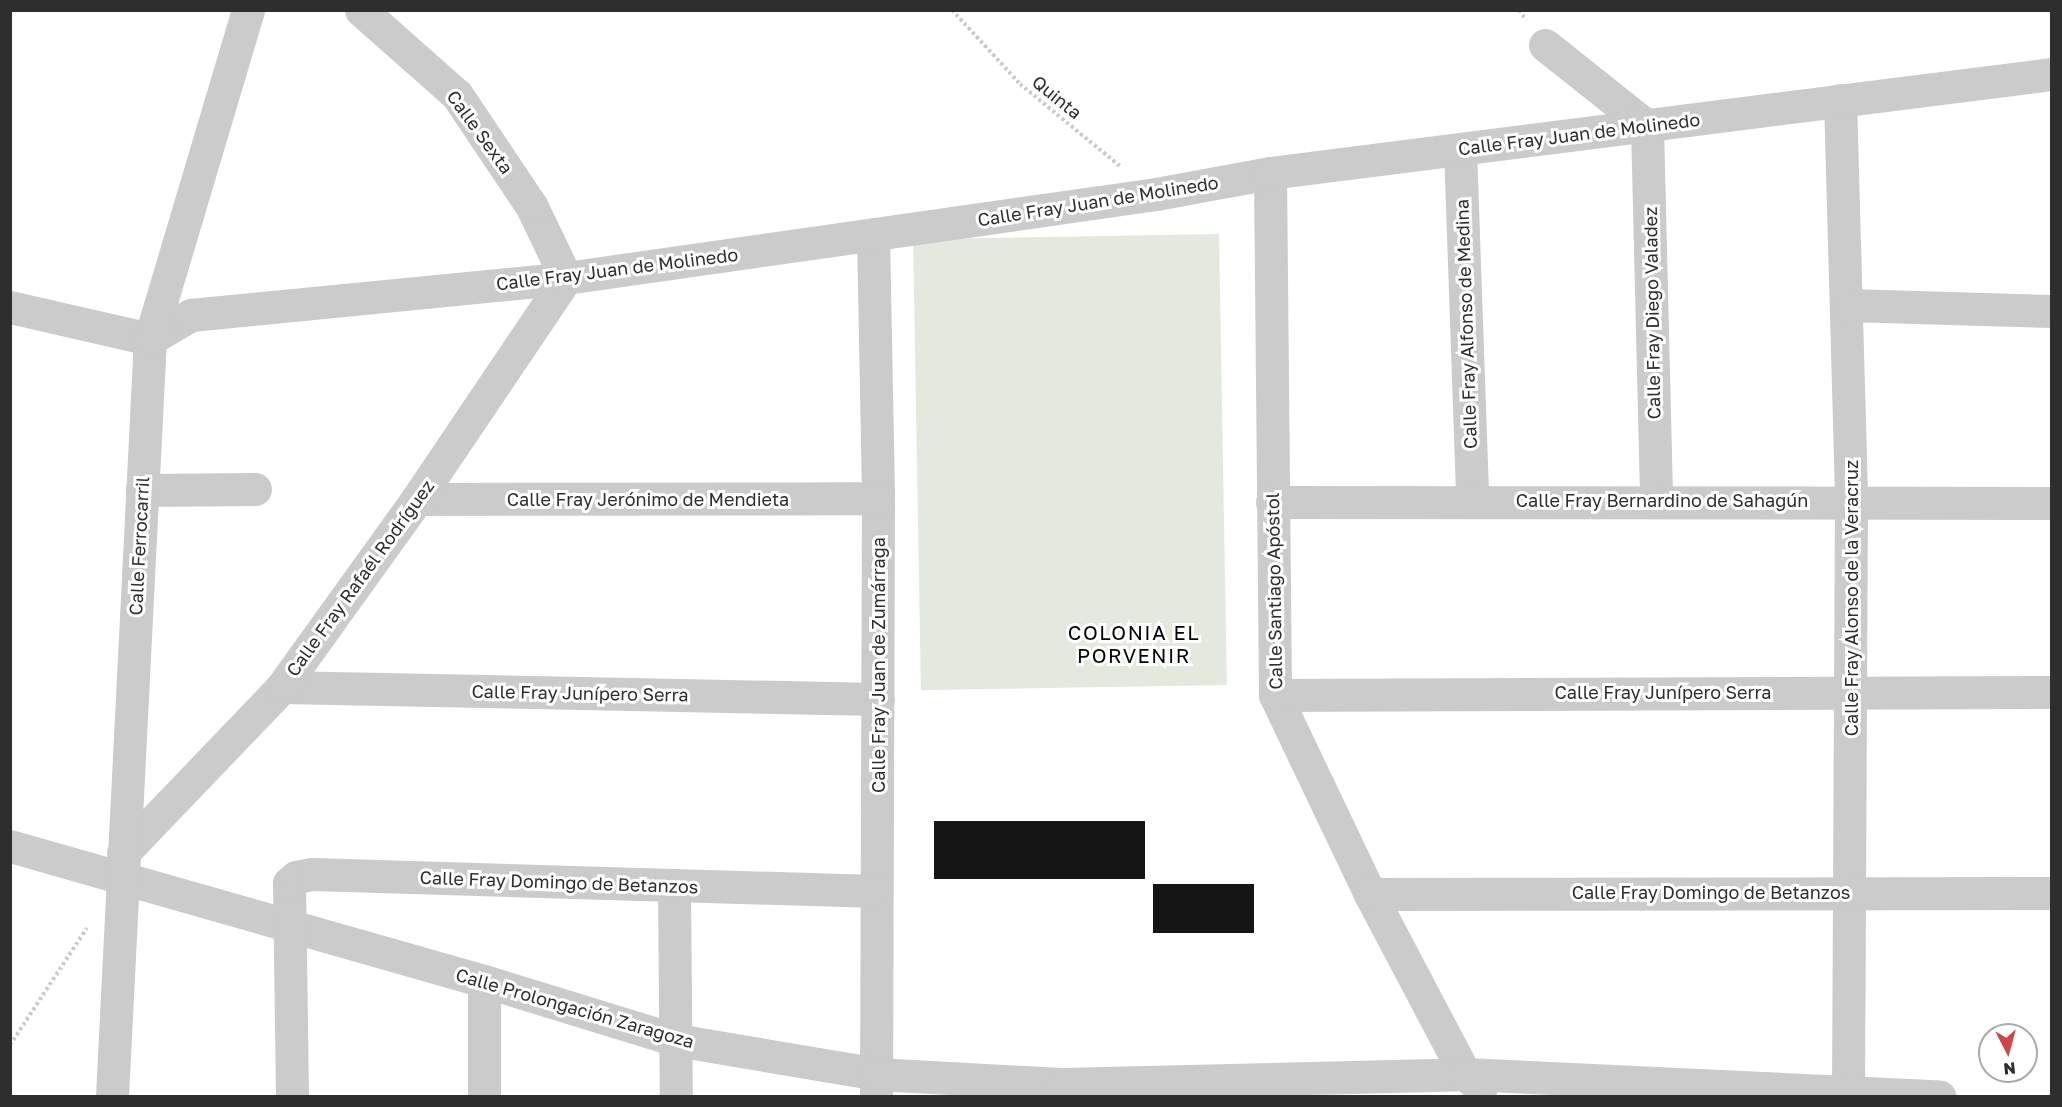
<!DOCTYPE html>
<meta charset="utf-8">
<style>
body{margin:0}
#map{position:relative;width:2062px;height:1107px;overflow:hidden;background:#fff;font-family:"Golos Text",sans-serif}
div>[style]{position:absolute}
.green>*{inset:0;background:#e3eadd;transform-origin:0 0}
.building>*{inset:0;background:#151515;transform-origin:0 0}
.path>*{height:4px;margin-top:-2px;transform-origin:0;background:repeating-linear-gradient(90deg,#cbcbcb 0 3px,transparent 0 6px)}
.minor>*{height:33px;margin:-16.5px;padding:0 16.5px;transform-origin:16.5px;border-radius:16.5px;background:#cbcbcb}
span{translate:-50% -50%;white-space:nowrap;text-align:center;line-height:1.15;-webkit-text-stroke:6px #fff;paint-order:stroke}
.street-label{font-size:18px;color:#2e2e2e}
.neighbourhood-label{font-size:20px;color:#000;letter-spacing:1.5px}
.frame{position:absolute;inset:0;border:12px solid #2e2e2e;pointer-events:none}
.north{position:absolute;left:1978px;top:1023px;width:60px;height:60px;box-sizing:border-box;background:#fff;border:2px solid #ababab;border-radius:50%;rotate:174deg;font-size:16px;font-weight:700;line-height:24px;text-align:center;color:#2e2e2e}
.north::after{content:'';display:block;margin:auto;width:21px;height:27px;background:#d14448;clip-path:polygon(50% 0,100% 100%,50% 72%,0 100%)}
</style>
<div id="map">
<div class="green">
<i style="left:1219px;top:234px;width:451px;height:306px;rotate:89deg"></i>
</div>
<div class="building">
<i style="left:1145px;top:821px;width:58px;height:211px;rotate:90deg"></i>
<i style="left:1254px;top:884px;width:49px;height:101px;rotate:90deg"></i>
</div>
<div class="path">
<i style="left:952px;top:10px;width:100px;rotate:47.4deg"></i>
<i style="left:1020px;top:84px;width:129px;rotate:39.4deg"></i>
<i style="left:1519px;top:10px;width:12px;rotate:55deg"></i>
<i style="left:10px;top:1045px;width:140px;rotate:-56.7deg"></i>
</div>
<div class="minor">
<i style="left:1545px;top:45px;width:130px;rotate:38.5deg"></i>
<i style="left:1647px;top:126px;width:375px;rotate:88.6deg"></i>
<i style="left:1840px;top:100px;width:400px;rotate:88.4deg"></i>
<i style="left:1851px;top:500px;width:596px;rotate:90.29deg"></i>
<i style="left:1460px;top:149px;width:351px;rotate:88deg"></i>
<i style="left:1270px;top:173px;width:522px;rotate:89.45deg"></i>
<i style="left:1275px;top:695px;width:221px;rotate:64.5deg"></i>
<i style="left:1370px;top:894px;width:204px;rotate:62.2deg"></i>
<i style="left:1465px;top:1074px;width:21px;rotate:41deg"></i>
<i style="left:873px;top:234px;width:264px;rotate:88.9deg"></i>
<i style="left:878px;top:498px;width:598px;rotate:90.19deg"></i>
<i style="left:1848px;top:305px;width:204px;rotate:1.7deg"></i>
<i style="left:10px;top:307px;width:144px;rotate:12.9deg"></i>
<i style="left:150px;top:339px;width:48px;rotate:-30.3deg"></i>
<i style="left:191px;top:315px;width:377px;rotate:-5.6deg"></i>
<i style="left:566px;top:278px;width:596px;rotate:-8.1deg"></i>
<i style="left:1156px;top:194px;width:116px;rotate:-10.4deg"></i>
<i style="left:1270px;top:173px;width:788px;rotate:-7.22deg"></i>
<i style="left:142px;top:490px;width:113px;rotate:-0.5deg"></i>
<i style="left:417px;top:499px;width:461px;rotate:-0.1deg"></i>
<i style="left:1272px;top:502px;width:780px;rotate:0.07deg"></i>
<i style="left:282px;top:687px;width:596px;rotate:1.15deg"></i>
<i style="left:1275px;top:695px;width:777px;rotate:-0.22deg"></i>
<i style="left:10px;top:846px;width:493px;rotate:15.9deg"></i>
<i style="left:484px;top:981px;width:201px;rotate:17.1deg"></i>
<i style="left:676px;top:1040px;width:203px;rotate:9.6deg"></i>
<i style="left:876px;top:1074px;width:186px;rotate:3.1deg"></i>
<i style="left:1062px;top:1084px;width:403px;rotate:-1.4deg"></i>
<i style="left:1465px;top:1074px;width:475px;rotate:2.7deg"></i>
<i style="left:123px;top:853px;width:230px;rotate:-46.2deg"></i>
<i style="left:282px;top:687px;width:231px;rotate:-54.3deg"></i>
<i style="left:417px;top:499px;width:267px;rotate:-56deg"></i>
<i style="left:566px;top:278px;width:79px;rotate:-115.6deg"></i>
<i style="left:532px;top:207px;width:135px;rotate:-123.8deg"></i>
<i style="left:457px;top:95px;width:128px;rotate:-138.5deg"></i>
<i style="left:674px;top:886px;width:210px;rotate:89.5deg"></i>
<i style="left:1370px;top:894px;width:682px;rotate:-0.08deg"></i>
<i style="left:484px;top:981px;width:115px;rotate:90deg"></i>
<i style="left:112px;top:1096px;width:758px;rotate:-87.13deg"></i>
<i style="left:150px;top:339px;width:343px;rotate:-73.4deg"></i>
<i style="left:292px;top:1096px;width:213px;rotate:-90.8deg"></i>
<i style="left:289px;top:883px;width:9px;rotate:-41deg"></i>
<i style="left:296px;top:877px;width:16px;rotate:-11deg"></i>
<i style="left:312px;top:874px;width:564px;rotate:1.73deg"></i>
</div>
<div class="street-label">
<span style="left:1057px;top:97px;rotate:39deg">Quinta</span>
<span style="left:480px;top:132px;rotate:54deg">Calle Sexta</span>
<span style="left:1579px;top:134px;rotate:-7deg">Calle Fray Juan de Molinedo</span>
<span style="left:1098px;top:201px;rotate:-9deg">Calle Fray Juan de Molinedo</span>
<span style="left:617px;top:269px;rotate:-7deg">Calle Fray Juan de Molinedo</span>
<span style="left:1652px;top:313px;rotate:-91deg">Calle Fray Diego Valadez</span>
<span style="left:1466px;top:324px;rotate:-92deg">Calle Fray Alfonso de Medina</span>
<span style="left:648px;top:499px">Calle Fray Jerónimo de Mendieta</span>
<span style="left:1662px;top:500px">Calle Fray Bernardino de Sahagún</span>
<span style="left:139px;top:546px;rotate:-87deg">Calle Ferrocarril</span>
<span style="left:360px;top:578px;rotate:-54deg">Calle Fray Rafaél Rodríguez</span>
<span style="left:1274px;top:591px;rotate:-91deg">Calle Santiago Apóstol</span>
<span style="left:1851px;top:598px;rotate:-90deg">Calle Fray Alonso de la Veracruz</span>
<span style="left:878px;top:665px;rotate:-90deg">Calle Fray Juan de Zumárraga</span>
<span style="left:1663px;top:692px">Calle Fray Junípero Serra</span>
<span style="left:580px;top:693px;rotate:1deg">Calle Fray Junípero Serra</span>
<span style="left:559px;top:882px;rotate:2deg">Calle Fray Domingo de Betanzos</span>
<span style="left:1711px;top:892px">Calle Fray Domingo de Betanzos</span>
<span style="left:575px;top:1008px;rotate:16deg">Calle Prolongación Zaragoza</span>
</div>
<div class="neighbourhood-label">
<span style="left:1134px;top:644px">COLONIA EL<br>PORVENIR</span>
</div>
<div class="frame"></div>
<div class="north">N</div>
</div>
